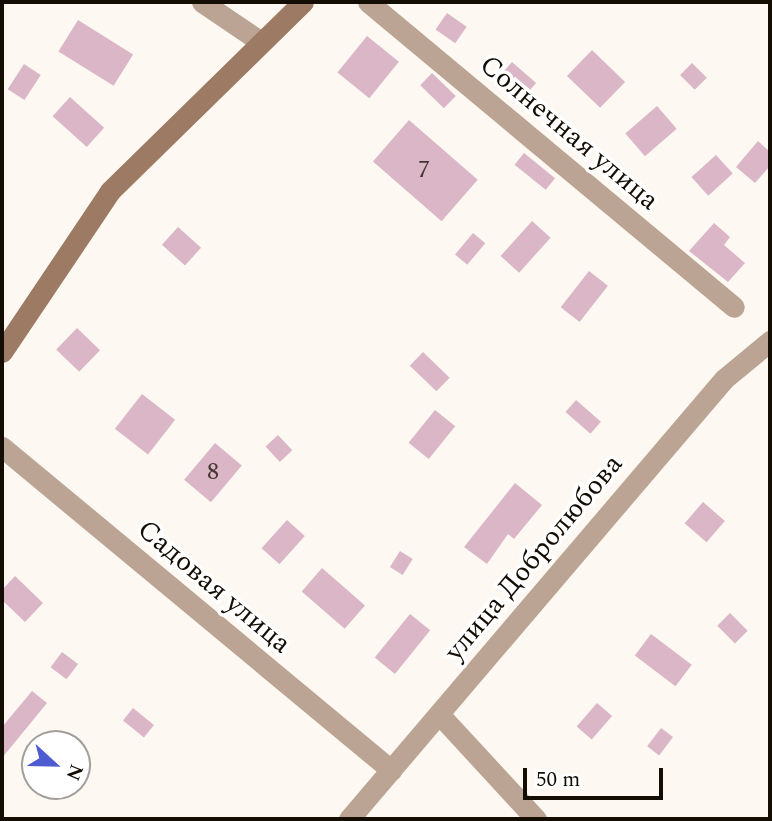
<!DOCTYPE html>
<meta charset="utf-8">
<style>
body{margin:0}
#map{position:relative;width:772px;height:821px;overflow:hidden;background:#fdf9f2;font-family:Spectral,serif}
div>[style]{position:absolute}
.building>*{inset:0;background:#dab6c7;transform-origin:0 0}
.minor>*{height:21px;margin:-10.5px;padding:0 10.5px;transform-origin:10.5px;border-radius:10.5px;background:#bba494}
.secondary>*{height:21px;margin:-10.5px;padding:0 10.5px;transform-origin:10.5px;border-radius:10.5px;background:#9c7a64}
span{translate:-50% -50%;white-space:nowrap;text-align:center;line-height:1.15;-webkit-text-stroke:7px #fff;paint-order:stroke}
.number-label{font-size:24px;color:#463735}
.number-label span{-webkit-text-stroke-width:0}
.street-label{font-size:28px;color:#140d04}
.frame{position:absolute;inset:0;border:4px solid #140d04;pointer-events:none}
.north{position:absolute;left:21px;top:730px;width:70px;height:70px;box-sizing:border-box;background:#fff;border:2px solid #a19e9b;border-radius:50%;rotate:112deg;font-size:19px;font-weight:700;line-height:28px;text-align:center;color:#140d04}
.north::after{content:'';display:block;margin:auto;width:24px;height:32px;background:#4e5bd1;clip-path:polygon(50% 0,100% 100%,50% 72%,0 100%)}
.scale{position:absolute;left:523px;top:768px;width:140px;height:32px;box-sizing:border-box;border:4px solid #140d04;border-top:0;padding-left:9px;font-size:21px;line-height:24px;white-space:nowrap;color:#140d04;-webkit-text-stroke:5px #fff;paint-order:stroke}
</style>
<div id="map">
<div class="building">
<i style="left:447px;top:13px;width:24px;height:20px;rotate:35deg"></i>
<i style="left:78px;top:20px;width:65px;height:37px;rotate:32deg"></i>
<i style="left:367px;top:36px;width:41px;height:47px;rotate:39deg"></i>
<i style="left:592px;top:50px;width:46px;height:36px;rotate:44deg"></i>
<i style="left:512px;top:62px;width:32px;height:25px;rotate:41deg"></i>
<i style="left:692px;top:63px;width:21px;height:17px;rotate:45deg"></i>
<i style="left:24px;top:64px;width:20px;height:30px;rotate:33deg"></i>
<i style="left:432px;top:73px;width:33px;height:17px;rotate:44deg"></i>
<i style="left:70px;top:97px;width:46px;height:26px;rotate:42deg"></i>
<i style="left:657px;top:106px;width:30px;height:42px;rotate:49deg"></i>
<i style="left:409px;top:120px;width:91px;height:55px;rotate:41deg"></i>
<i style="clip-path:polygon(758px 141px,770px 152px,770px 166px,755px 183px,736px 167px)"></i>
<i style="left:524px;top:153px;width:40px;height:15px;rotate:39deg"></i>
<i style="left:716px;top:155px;width:25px;height:33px;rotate:48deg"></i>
<i style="left:532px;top:221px;width:25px;height:47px;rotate:42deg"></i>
<i style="clip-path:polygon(714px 223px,730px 237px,724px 245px,745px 263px,728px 282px,689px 251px)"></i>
<i style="left:178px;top:227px;width:31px;height:24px;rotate:42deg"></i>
<i style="left:473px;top:233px;width:16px;height:28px;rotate:40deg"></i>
<i style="left:589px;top:271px;width:24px;height:46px;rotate:38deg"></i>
<i style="left:77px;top:328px;width:32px;height:30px;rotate:44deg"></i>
<i style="left:423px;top:352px;width:37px;height:19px;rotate:44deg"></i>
<i style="left:142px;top:394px;width:42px;height:44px;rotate:38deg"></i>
<i style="left:576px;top:400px;width:33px;height:16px;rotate:41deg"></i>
<i style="left:435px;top:410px;width:26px;height:42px;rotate:39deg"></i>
<i style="left:278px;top:435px;width:21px;height:17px;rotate:47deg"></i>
<i style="left:215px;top:443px;width:35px;height:48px;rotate:40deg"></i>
<i style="clip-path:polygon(515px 483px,542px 505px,514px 539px,508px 534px,487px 564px,464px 547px)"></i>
<i style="left:703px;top:502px;width:29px;height:28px;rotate:41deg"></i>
<i style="left:287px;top:520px;width:24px;height:38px;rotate:42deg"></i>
<i style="left:400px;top:551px;width:15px;height:19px;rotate:32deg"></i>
<i style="left:322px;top:568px;width:57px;height:31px;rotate:41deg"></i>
<i style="clip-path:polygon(15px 576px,43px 603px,25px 622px,2px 600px,2px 590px)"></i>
<i style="left:730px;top:613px;width:25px;height:18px;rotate:45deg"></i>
<i style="left:410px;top:614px;width:26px;height:56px;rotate:39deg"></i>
<i style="left:651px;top:634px;width:51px;height:27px;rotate:37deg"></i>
<i style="left:62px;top:652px;width:20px;height:19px;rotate:37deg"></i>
<i style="clip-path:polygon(32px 691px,47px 703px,2px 758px,2px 727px)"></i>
<i style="left:597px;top:703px;width:20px;height:31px;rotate:41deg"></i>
<i style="left:133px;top:708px;width:27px;height:16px;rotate:39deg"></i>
<i style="left:661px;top:728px;width:15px;height:23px;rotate:37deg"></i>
</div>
<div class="minor">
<i style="left:202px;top:2px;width:71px;rotate:34.1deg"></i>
<i style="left:368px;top:2px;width:476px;rotate:39.8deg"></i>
<i style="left:2px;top:447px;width:506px;rotate:39.7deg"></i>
<i style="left:439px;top:714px;width:143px;rotate:47.3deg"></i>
<i style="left:349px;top:819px;width:578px;rotate:-49.56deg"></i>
<i style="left:724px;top:379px;width:60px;rotate:-39.6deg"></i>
</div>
<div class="secondary">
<i style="left:2px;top:352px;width:194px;rotate:-56.1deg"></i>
<i style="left:110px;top:191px;width:270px;rotate:-44.4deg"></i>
</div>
<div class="number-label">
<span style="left:424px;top:171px">7</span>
<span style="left:213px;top:473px">8</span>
</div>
<div class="street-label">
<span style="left:569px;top:133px;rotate:40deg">Солнечная улица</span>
<span style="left:534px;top:558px;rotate:-50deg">улица Добролюбова</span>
<span style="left:214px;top:587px;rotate:40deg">Садовая улица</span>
</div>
<div class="frame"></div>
<div class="north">N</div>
<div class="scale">50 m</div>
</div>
